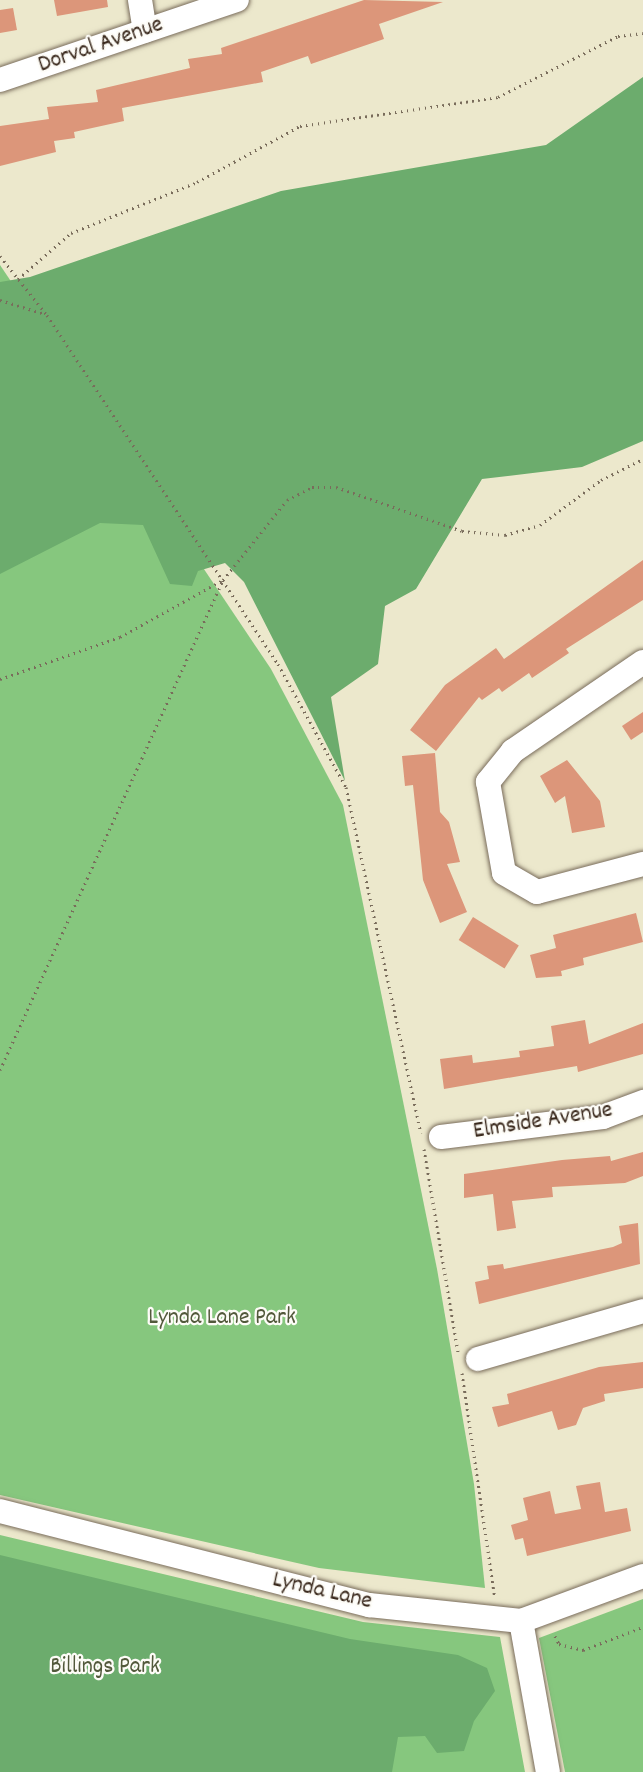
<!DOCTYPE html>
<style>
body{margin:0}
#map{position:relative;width:643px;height:1772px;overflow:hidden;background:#ece8cc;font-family:Dekko,sans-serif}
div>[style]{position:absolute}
.green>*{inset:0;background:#86c77e}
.forest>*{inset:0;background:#6cac6d}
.building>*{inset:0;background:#dc967a;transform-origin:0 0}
.path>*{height:3px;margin-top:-1.5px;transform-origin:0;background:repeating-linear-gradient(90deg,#796c5b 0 1.5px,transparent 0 6px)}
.roads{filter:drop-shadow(0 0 2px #796c5b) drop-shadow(0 0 2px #796c5b)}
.minor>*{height:24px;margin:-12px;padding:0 12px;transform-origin:12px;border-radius:12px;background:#fff}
span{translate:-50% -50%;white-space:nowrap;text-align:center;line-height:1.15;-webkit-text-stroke:4.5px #fdfcf7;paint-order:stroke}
.street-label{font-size:24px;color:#3b2a1e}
.park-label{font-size:24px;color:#52593b}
</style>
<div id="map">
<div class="green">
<i style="clip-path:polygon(0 265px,271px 669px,343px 805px,437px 1269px,474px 1484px,485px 1588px,319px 1568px,0 1495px)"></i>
<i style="clip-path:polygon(0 1535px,363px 1622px,500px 1637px,525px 1772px,0 1772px)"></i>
<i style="clip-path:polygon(643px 1599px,643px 1772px,565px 1772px,539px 1638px)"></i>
</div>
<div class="forest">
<i style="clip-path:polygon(643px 77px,643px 441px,582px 467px,482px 479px,416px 589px,385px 606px,378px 664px,331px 697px,345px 781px,244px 582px,225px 563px,198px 571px,192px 586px,170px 584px,143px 525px,100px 523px,0 574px,0 282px,30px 277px,281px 191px,546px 145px)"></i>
<i style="clip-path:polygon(0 1555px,350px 1639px,458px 1655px,487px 1668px,495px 1691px,474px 1721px,464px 1751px,437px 1753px,425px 1736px,398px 1737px,392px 1772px,0 1772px)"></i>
</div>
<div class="building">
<i style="clip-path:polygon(54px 0,107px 0,108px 7px,57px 16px)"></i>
<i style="clip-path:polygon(364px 0,443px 2px,379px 24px,384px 39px,311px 64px,308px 56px,261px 72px,263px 82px,122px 108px,124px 121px,74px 132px,75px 138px,54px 141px,56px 152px,0 166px,0 126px,49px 119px,47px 107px,98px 102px,96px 90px,190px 68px,188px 59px,222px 54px,221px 48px)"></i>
<i style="clip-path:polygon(13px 8px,17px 30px,0 33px,0 10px)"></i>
<i style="clip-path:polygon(643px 560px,643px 600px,566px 649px,569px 653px,532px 678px,529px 673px,502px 692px,499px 688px,482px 700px,479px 697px,436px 751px,410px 730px,445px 685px,496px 648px,504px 659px)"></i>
<i style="clip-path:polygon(643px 712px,643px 732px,631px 740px,622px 726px)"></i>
<i style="clip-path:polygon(435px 753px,440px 812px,449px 822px,460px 862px,447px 864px,467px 912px,440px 923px,423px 880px,413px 785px,405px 786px,402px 756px)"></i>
<i style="clip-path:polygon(567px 760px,600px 801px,605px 827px,572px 833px,565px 796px,555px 803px,540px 776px)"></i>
<i style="clip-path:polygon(636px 913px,643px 942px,583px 958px,584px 965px,561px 971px,562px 976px,536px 978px,530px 955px,556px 948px,553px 935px)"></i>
<i style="left:473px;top:917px;width:54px;height:27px;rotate:32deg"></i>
<i style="clip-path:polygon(585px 1020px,589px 1044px,643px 1023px,643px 1054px,578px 1072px,577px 1066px,444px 1089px,440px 1059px,472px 1055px,473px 1063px,520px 1057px,519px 1051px,554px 1046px,551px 1026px)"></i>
<i style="clip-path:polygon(643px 1152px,643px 1176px,625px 1183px,552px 1187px,553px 1197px,512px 1201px,516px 1228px,497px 1231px,493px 1194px,464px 1198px,464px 1174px,562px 1160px,610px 1156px,611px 1161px)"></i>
<i style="clip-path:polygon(638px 1223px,640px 1264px,479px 1304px,475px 1282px,489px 1279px,487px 1266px,503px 1264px,504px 1269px,613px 1247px,622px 1243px,619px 1226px)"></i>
<i style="clip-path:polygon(643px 1362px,643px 1388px,604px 1394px,605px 1401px,583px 1408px,576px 1425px,558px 1430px,552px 1411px,498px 1427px,492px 1407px,509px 1404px,507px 1394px,599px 1367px)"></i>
<i style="clip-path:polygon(600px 1482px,605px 1512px,627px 1508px,631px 1531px,527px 1556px,523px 1538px,515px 1540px,511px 1525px,528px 1520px,523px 1498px,550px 1491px,555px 1514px,581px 1509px,576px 1486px)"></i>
</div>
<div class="path">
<i style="left:0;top:256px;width:75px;rotate:51.5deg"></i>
<i style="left:47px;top:315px;width:419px;rotate:56.5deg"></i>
<i style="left:278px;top:664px;width:141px;rotate:61.1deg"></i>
<i style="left:346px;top:787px;width:354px;rotate:77.8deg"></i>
<i style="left:18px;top:279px;width:70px;rotate:-41deg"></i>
<i style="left:71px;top:233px;width:136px;rotate:-22deg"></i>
<i style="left:197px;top:182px;width:117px;rotate:-28.5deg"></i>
<i style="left:300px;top:126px;width:200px;rotate:-8.3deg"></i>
<i style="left:498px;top:97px;width:135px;rotate:-26.9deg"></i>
<i style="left:618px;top:36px;width:25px;rotate:-7deg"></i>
<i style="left:0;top:300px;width:47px;rotate:17.3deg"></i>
<i style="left:0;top:679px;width:127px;rotate:-19.3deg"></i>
<i style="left:120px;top:637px;width:118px;rotate:-29deg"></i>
<i style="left:223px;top:580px;width:102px;rotate:-51.3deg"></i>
<i style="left:287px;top:500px;width:28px;rotate:-27deg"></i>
<i style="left:312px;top:487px;width:24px"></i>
<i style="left:336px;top:487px;width:133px;rotate:19.2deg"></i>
<i style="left:462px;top:531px;width:43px;rotate:5.3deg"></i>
<i style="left:505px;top:535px;width:36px;rotate:-16deg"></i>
<i style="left:540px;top:525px;width:76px;rotate:-36.4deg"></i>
<i style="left:601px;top:480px;width:47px;rotate:-26.6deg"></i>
<i style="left:0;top:1070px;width:538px;rotate:-65.53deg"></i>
<i style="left:424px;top:1149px;width:206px;rotate:80.5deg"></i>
<i style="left:462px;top:1373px;width:227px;rotate:81.7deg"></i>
<i style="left:555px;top:1636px;width:9px;rotate:63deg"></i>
<i style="left:559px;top:1644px;width:25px;rotate:14deg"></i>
<i style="left:583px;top:1650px;width:64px;rotate:-21deg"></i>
</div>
<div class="roads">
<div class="minor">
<i style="left:140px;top:0;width:31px;rotate:81deg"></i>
<i style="left:0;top:80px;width:250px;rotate:-18.7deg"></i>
<i style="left:643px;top:662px;width:158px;rotate:145.6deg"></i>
<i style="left:513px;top:751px;width:40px;rotate:129deg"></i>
<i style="left:488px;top:782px;width:92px;rotate:80deg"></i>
<i style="left:504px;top:873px;width:38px;rotate:30deg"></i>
<i style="left:537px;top:892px;width:110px;rotate:-14.8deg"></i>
<i style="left:441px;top:1137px;width:163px;rotate:-7deg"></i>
<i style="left:603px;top:1117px;width:43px;rotate:-20.6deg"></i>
<i style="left:478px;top:1359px;width:172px;rotate:-16.2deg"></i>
<i style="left:0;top:1511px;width:381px;rotate:14.3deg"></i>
<i style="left:369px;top:1605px;width:153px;rotate:6deg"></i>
<i style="left:521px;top:1621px;width:130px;rotate:-20.2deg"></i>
<i style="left:521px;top:1621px;width:153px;rotate:79.9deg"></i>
</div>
</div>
<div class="street-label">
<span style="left:101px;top:46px;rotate:-19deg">Dorval Avenue</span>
<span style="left:543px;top:1122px;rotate:-9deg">Elmside Avenue</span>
<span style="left:322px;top:1592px;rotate:13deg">Lynda Lane</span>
</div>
<div class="park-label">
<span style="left:222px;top:1319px">Lynda Lane Park</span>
<span style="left:105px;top:1668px">Billings Park</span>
</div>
</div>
